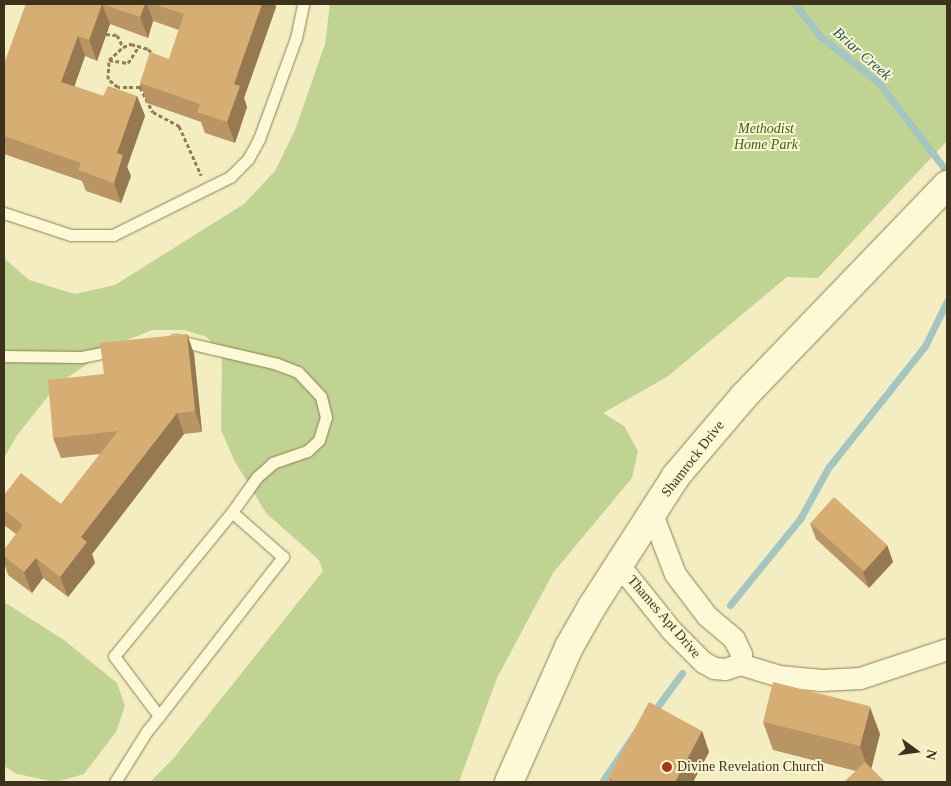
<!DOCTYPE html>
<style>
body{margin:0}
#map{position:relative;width:951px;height:786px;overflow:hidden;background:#f3edc1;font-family:"Times New Roman",serif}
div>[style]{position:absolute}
.green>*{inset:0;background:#c0d393}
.stream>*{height:7px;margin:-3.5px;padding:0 3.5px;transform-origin:3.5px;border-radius:3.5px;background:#a4c5c1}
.path>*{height:3px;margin-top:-1.5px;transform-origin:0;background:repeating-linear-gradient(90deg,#8f7e56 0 4px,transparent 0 6.5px)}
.roads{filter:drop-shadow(0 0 1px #8f7e56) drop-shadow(0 0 1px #8f7e56)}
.lane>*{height:11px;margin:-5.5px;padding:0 5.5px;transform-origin:5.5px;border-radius:5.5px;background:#fdf8d5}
.street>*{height:21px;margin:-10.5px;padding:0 10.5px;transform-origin:10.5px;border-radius:10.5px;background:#fdf8d5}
.secondary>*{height:28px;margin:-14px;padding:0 14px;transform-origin:14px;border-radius:14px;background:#fdf8d5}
.wall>*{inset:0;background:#b89562}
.shaded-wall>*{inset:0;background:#967950}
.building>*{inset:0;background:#d6ad72;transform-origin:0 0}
.dots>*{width:14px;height:14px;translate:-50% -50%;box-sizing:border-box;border:2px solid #faf5d1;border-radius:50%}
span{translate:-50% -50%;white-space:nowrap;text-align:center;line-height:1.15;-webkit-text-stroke:4px #faf5d1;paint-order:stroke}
.park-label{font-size:14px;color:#435c20;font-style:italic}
.street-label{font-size:14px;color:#3d321c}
.poi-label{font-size:14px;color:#3d321c}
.left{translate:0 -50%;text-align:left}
.water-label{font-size:15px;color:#29595f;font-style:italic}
.frame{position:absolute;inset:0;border:5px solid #3d321c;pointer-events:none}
.north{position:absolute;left:891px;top:726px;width:50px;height:50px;-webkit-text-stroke:4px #faf5d1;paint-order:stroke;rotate:104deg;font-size:14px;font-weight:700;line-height:20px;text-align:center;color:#3d321c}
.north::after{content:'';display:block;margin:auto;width:18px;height:22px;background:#3d321c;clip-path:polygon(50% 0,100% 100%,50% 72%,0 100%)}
</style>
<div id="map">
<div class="green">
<i style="clip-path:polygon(330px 4px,947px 4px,947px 141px,818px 278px,787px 277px,667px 377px,603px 413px,624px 426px,638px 451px,632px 478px,553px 573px,497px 678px,459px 782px,150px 782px,173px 759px,323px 571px,319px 560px,266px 513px,234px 460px,221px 430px,222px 356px,207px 337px,184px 330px,152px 330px,113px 346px,57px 385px,18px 434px,4px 458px,4px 258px,29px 280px,75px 294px,115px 285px,244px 204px,275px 171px,295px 130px,325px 44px)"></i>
<i style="clip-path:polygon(4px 602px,64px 640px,117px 683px,125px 706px,116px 732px,84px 774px,56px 782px,17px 774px,4px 766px)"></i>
</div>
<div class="stream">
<i style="left:795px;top:4px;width:41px;rotate:52deg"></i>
<i style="left:820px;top:36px;width:75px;rotate:38.5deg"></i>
<i style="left:879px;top:83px;width:112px;rotate:52.6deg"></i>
<i style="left:730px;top:605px;width:111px;rotate:-50.9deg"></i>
<i style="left:800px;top:519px;width:58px;rotate:-61.2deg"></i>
<i style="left:828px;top:468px;width:156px;rotate:-51.5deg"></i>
<i style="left:925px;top:346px;width:50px;rotate:-63.9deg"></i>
<i style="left:652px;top:714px;width:51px;rotate:-53.8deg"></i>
<i style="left:602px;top:782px;width:59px;rotate:-56deg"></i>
</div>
<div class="path">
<i style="left:106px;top:34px;width:11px;rotate:5deg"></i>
<i style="left:117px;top:35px;width:13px;rotate:63deg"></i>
<i style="left:131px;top:44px;width:18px;rotate:16deg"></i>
<i style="left:148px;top:49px;width:7px;rotate:45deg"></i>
<i style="left:153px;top:54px;width:16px;rotate:86deg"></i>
<i style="left:154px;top:70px;width:22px;rotate:129deg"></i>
<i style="left:140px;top:87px;width:22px;rotate:180deg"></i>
<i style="left:118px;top:87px;width:13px;rotate:-141deg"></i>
<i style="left:108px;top:79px;width:19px;rotate:-87deg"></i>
<i style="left:109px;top:60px;width:19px;rotate:-43deg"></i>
<i style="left:123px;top:47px;width:9px;rotate:-21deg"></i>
<i style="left:109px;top:60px;width:19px;rotate:9deg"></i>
<i style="left:128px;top:63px;width:20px;rotate:-57deg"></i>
<i style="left:140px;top:87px;width:28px;rotate:63deg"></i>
<i style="left:153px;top:112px;width:30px;rotate:28deg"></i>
<i style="left:179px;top:126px;width:54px;rotate:65.8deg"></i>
</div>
<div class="roads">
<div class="lane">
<i style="left:4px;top:213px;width:71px;rotate:18.2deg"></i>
<i style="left:71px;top:235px;width:42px"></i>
<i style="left:113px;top:235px;width:131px;rotate:-26.4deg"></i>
<i style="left:230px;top:177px;width:25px;rotate:-45deg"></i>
<i style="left:248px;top:159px;width:23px;rotate:-61deg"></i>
<i style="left:259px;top:139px;width:108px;rotate:-69.9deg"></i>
<i style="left:296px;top:38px;width:35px;rotate:-78deg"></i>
<i style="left:175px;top:340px;width:105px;rotate:13.2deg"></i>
<i style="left:277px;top:364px;width:22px;rotate:21deg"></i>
<i style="left:298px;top:372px;width:34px;rotate:47deg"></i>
<i style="left:321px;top:397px;width:21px;rotate:76deg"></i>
<i style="left:326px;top:417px;width:24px;rotate:107deg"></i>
<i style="left:319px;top:440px;width:16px;rotate:137deg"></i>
<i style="left:307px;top:451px;width:36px;rotate:161deg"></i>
<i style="left:273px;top:463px;width:21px;rotate:139deg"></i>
<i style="left:257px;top:477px;width:43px;rotate:125.5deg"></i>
<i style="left:4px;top:356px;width:77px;rotate:0.7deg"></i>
<i style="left:81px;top:357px;width:36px;rotate:-11deg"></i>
<i style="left:115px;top:782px;width:60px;rotate:-57.9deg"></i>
<i style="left:147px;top:731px;width:19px;rotate:-51deg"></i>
<i style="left:159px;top:716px;width:202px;rotate:-52.1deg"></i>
<i style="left:283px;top:557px;width:68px;rotate:-138.6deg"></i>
<i style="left:232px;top:512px;width:186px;rotate:129.3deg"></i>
<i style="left:114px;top:656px;width:75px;rotate:53.1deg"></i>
</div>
<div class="street">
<i style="left:652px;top:514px;width:64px;rotate:69deg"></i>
<i style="left:675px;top:574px;width:53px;rotate:52.7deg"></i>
<i style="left:707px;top:616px;width:35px;rotate:40deg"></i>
<i style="left:734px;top:639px;width:17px;rotate:65deg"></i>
<i style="left:741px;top:654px;width:10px;rotate:96deg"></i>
<i style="left:619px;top:565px;width:83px;rotate:51.3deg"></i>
<i style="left:671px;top:630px;width:45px;rotate:45deg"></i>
<i style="left:703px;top:662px;width:13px;rotate:29deg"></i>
<i style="left:714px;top:668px;width:11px;rotate:5deg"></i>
<i style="left:725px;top:669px;width:16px;rotate:-18deg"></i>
<i style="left:740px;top:664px;width:41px;rotate:17.1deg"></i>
<i style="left:779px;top:676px;width:42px;rotate:5.4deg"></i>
<i style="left:821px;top:680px;width:39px;rotate:-3deg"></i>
<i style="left:860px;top:678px;width:92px;rotate:-18.4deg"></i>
</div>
<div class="secondary">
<i style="left:509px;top:782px;width:148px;rotate:-66deg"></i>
<i style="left:569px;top:647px;width:48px;rotate:-60.3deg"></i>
<i style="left:593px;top:605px;width:153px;rotate:-57.2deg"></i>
<i style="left:676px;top:476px;width:105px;rotate:-49.6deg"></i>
<i style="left:744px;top:396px;width:293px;rotate:-46.1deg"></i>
</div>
</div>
<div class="wall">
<i style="clip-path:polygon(26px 4px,275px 4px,276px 7px,244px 98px,247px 107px,235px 143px,205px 133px,201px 122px,147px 103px,140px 83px,169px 59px,179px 30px,153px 21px,148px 38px,110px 24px,97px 61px,85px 56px,74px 86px,103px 96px,137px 96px,145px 116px,127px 167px,131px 176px,121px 203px,86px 191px,82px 181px,4px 154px,4px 61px,5px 62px)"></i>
<i style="clip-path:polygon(187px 334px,194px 354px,202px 432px,184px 434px,92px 554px,95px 563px,68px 597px,43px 578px,32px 593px,8px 575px,4px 562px,4px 550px,16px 534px,4px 525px,4px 495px,61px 504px,100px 454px,61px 458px,53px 438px,104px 374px)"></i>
<i style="clip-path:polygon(810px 523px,887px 545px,893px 562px,869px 588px,816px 539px)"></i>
<i style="clip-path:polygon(763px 722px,880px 734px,871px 768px,856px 771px,773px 750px)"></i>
<i style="clip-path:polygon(702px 731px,709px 752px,693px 782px,610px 782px,608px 778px)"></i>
</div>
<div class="shaded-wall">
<i style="clip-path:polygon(102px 4px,110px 24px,97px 61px,89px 40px)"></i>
<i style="clip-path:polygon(145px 4px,147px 4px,153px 21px,148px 38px,140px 17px)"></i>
<i style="clip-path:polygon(262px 4px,275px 4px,276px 7px,244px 98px,247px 107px,235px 143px,227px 122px,234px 84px)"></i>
<i style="clip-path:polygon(78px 36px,85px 56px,69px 102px,61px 82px)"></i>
<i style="clip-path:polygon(137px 96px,145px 116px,127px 167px,131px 176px,121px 203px,114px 183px,117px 153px)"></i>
<i style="clip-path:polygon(187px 334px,194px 354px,202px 432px,195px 411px)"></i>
<i style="clip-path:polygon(177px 413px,184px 434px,92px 554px,95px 563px,68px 597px,60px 577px,81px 537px)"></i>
<i style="clip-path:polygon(887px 545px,893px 562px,869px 588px,863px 572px)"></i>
<i style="clip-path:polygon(36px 558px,43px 578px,32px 593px,24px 572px)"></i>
<i style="clip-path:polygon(870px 707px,880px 734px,870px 774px,860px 746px)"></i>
<i style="clip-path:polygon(702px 731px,709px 752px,693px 782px,675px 782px)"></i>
</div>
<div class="building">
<i style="clip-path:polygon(26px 4px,102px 4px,89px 40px,78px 36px,61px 82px,103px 96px,108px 86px,137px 96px,117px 153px,123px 155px,114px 183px,78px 170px,81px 163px,4px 136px,4px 61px,5px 62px)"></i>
<i style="clip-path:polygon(102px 4px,145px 4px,140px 17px)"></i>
<i style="clip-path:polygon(154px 4px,262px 4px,234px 84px,240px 86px,227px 122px,197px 112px,200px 104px,140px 83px,150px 52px,169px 59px,184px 14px)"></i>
<i style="clip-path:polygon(187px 334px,195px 411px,177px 413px,81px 537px,87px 542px,60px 577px,36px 558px,24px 572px,4px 556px,4px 550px,23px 525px,4px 510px,4px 495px,21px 473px,61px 504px,118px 431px,53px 438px,48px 380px,104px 374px,100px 343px)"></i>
<i style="left:834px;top:497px;width:72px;height:35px;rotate:42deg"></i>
<i style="left:773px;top:682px;width:100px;height:41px;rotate:14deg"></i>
<i style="clip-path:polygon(649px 702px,702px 731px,675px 782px,616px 782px,608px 778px)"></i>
<i style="clip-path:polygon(865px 762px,885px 782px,844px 782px)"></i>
</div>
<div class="dots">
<i style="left:667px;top:767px;background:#a6351e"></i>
</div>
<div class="park-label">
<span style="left:766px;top:137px">Methodist<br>Home Park</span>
</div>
<div class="street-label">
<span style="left:693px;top:459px;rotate:-52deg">Shamrock Drive</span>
<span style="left:664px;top:617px;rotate:49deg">Thames Apt Drive</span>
</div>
<div class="poi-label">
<span class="left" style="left:677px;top:767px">Divine Revelation Church</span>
</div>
<div class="water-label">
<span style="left:862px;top:54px;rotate:41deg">Briar Creek</span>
</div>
<div class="frame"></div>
<div class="north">N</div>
</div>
